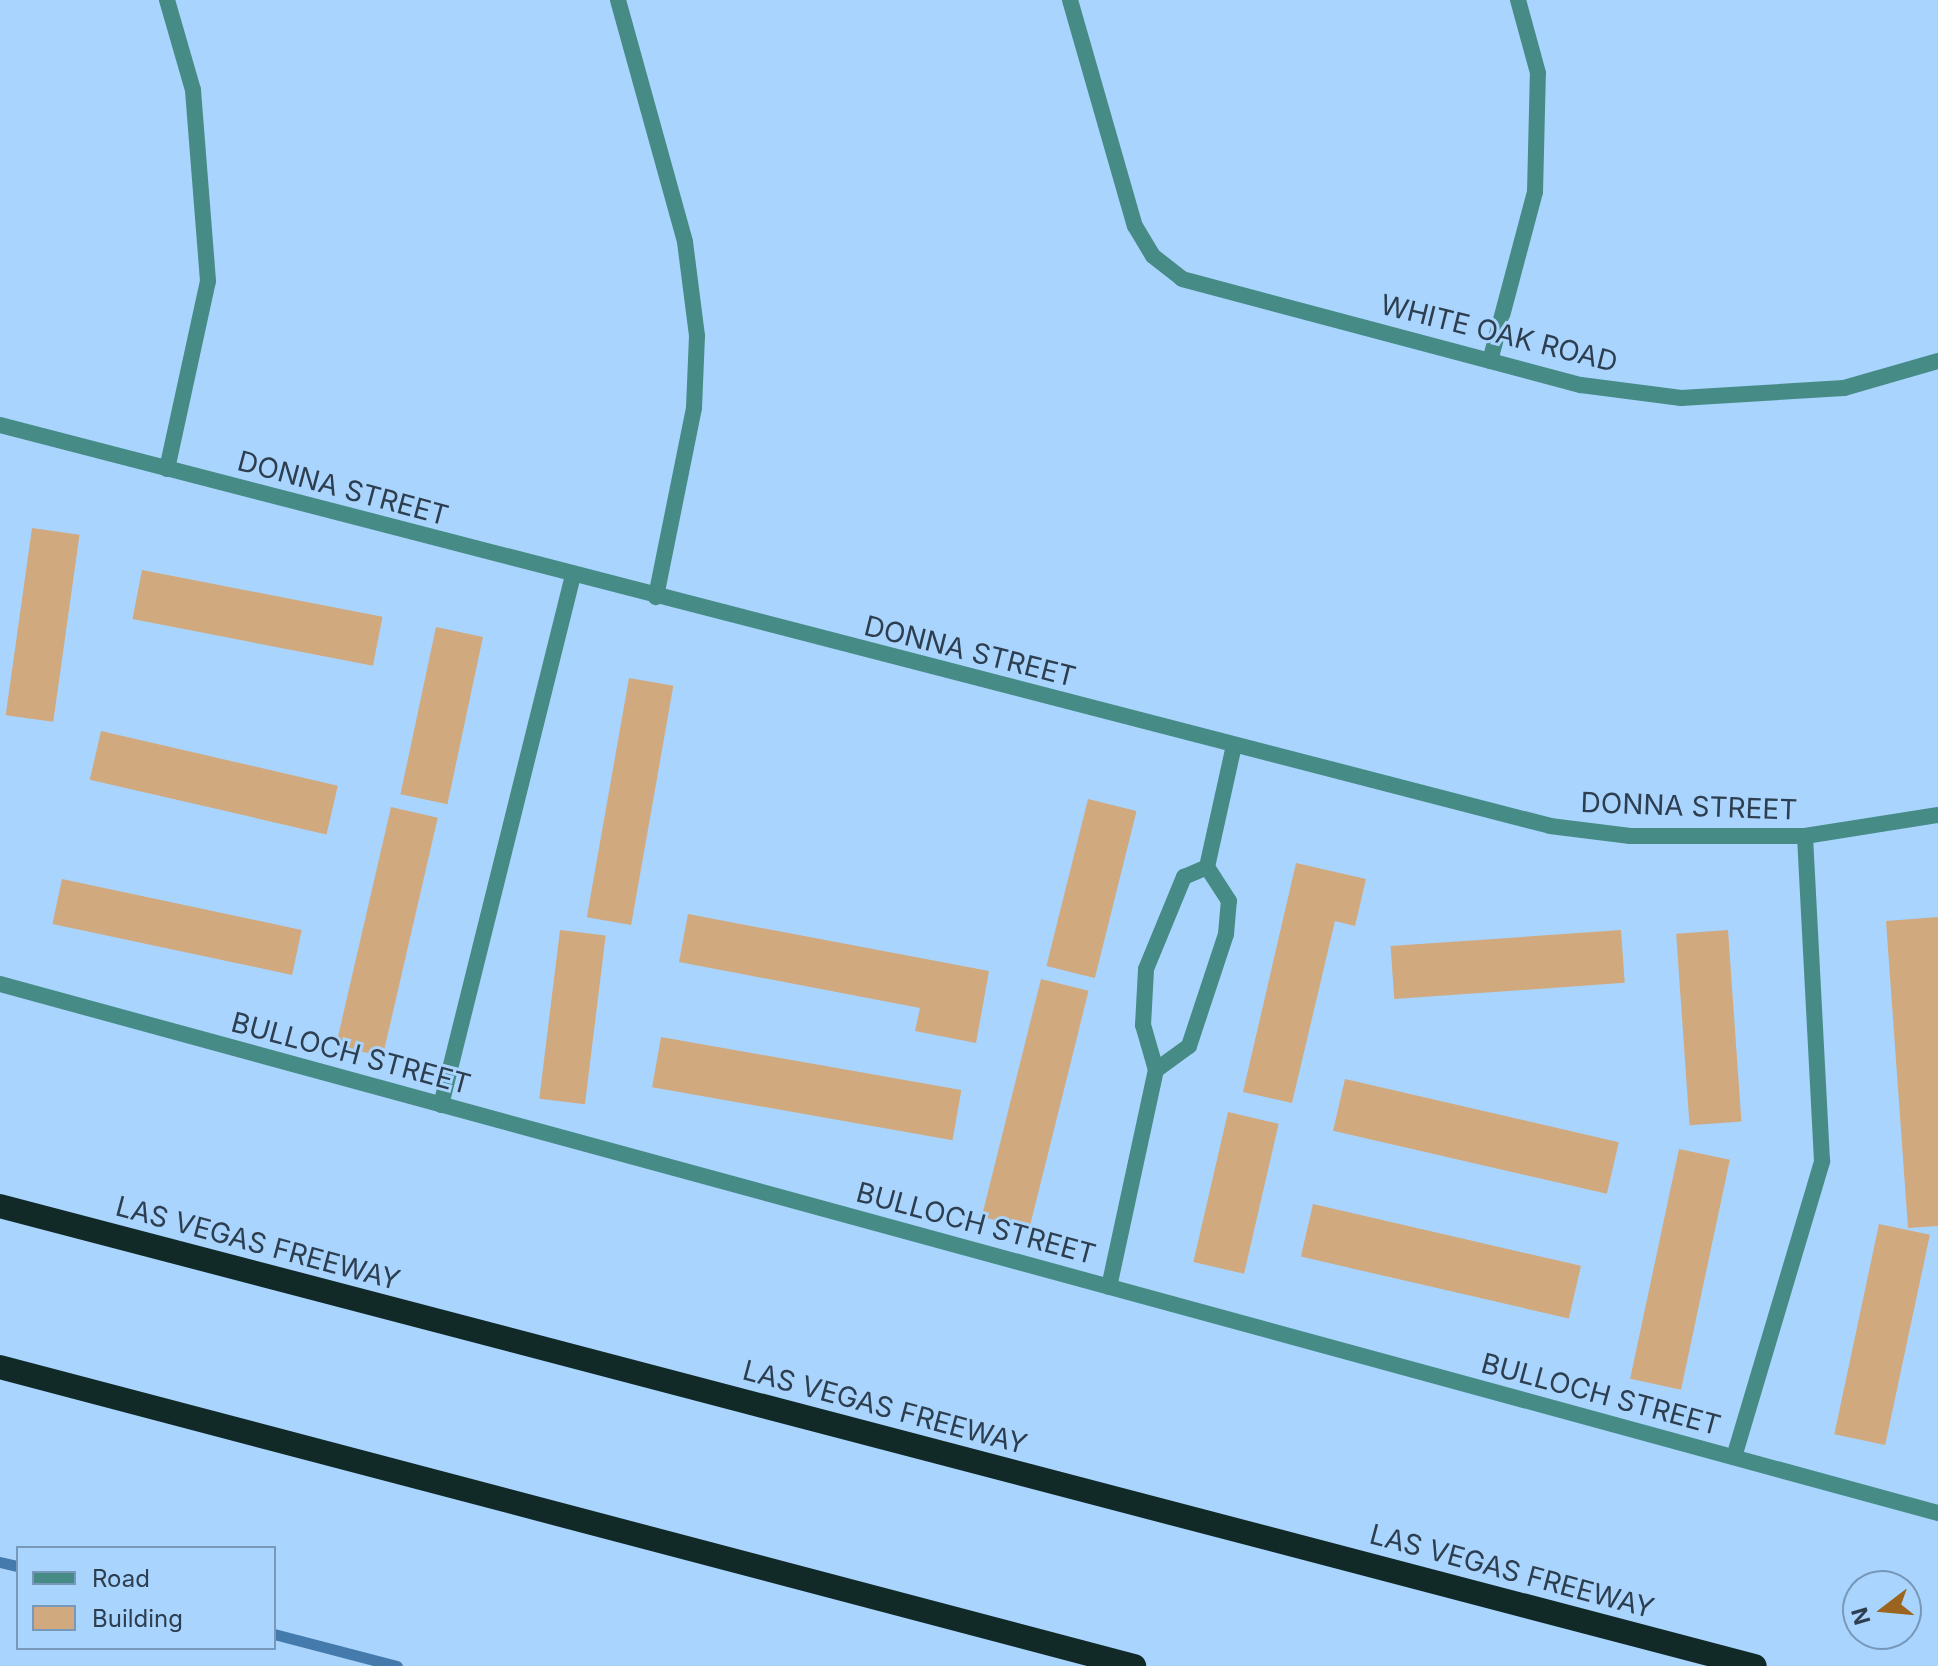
<!DOCTYPE html>
<style>
body{margin:0}
#map{position:relative;width:1938px;height:1666px;overflow:hidden;background:#a9d4fe;font-family:Inter,sans-serif}
div>[style]{position:absolute}
.stream>*{height:11px;margin:-5.5px;padding:0 5.5px;transform-origin:5.5px;border-radius:5.5px;background:#457bac}
.building>*{inset:0;background:#d1a97f;transform-origin:0 0}
.service>*{height:16px;margin:-8px;padding:0 8px;transform-origin:8px;border-radius:8px;background:#468b85}
.minor>*{height:16px;margin:-8px;padding:0 8px;transform-origin:8px;border-radius:8px;background:#468b85}
.tertiary>*{height:16px;margin:-8px;padding:0 8px;transform-origin:8px;border-radius:8px;background:#468b85}
.motorway>*{height:24px;margin:-12px;padding:0 12px;transform-origin:12px;border-radius:12px;background:#112a28}
span{translate:-50% -50%;white-space:nowrap;text-align:center;line-height:1.15;-webkit-text-stroke:6px #a9d4fe;paint-order:stroke}
.street-label{font-size:28px;color:#2d3e4f}
.legend{position:absolute;left:16px;top:1546px;width:260px;height:104px;box-sizing:border-box;background:#a9d4fe;border:2px solid #7798b8;margin:0;padding:10px 14px;list-style:none;font-size:24px;color:#2d3e4f}
.legend li{display:flex;align-items:center;gap:16px;height:40px}
.legend b{width:40px;border:2px solid #7798b8}
.north{position:absolute;left:1842px;top:1570px;width:80px;height:80px;box-sizing:border-box;background:#a9d4fe;border:2px solid #7798b8;border-radius:50%;rotate:254deg;font-size:22px;font-weight:700;line-height:32px;text-align:center;color:#2d3e4f}
.north::after{content:'';display:block;margin:auto;width:28px;height:36px;background:#9b651f;clip-path:polygon(50% 0,100% 100%,50% 72%,0 100%)}
</style>
<div id="map">
<div class="stream">
<i style="left:0;top:1562px;width:18px;rotate:13deg"></i>
<i style="left:274px;top:1634px;width:127px;rotate:14.6deg"></i>
</div>
<div class="building">
<i style="left:32px;top:528px;width:48px;height:189px;rotate:8deg"></i>
<i style="left:142px;top:570px;width:245px;height:50px;rotate:11deg"></i>
<i style="left:436px;top:627px;width:48px;height:171px;rotate:12deg"></i>
<i style="left:629px;top:678px;width:45px;height:243px;rotate:10deg"></i>
<i style="left:101px;top:731px;width:243px;height:50px;rotate:13deg"></i>
<i style="left:1088px;top:799px;width:50px;height:172px;rotate:14deg"></i>
<i style="left:391px;top:807px;width:48px;height:245px;rotate:13deg"></i>
<i style="clip-path:polygon(1296px 863px,1366px 879px,1355px 926px,1335px 921px,1292px 1103px,1243px 1092px)"></i>
<i style="left:62px;top:879px;width:245px;height:46px;rotate:12deg"></i>
<i style="clip-path:polygon(688px 914px,989px 971px,976px 1043px,915px 1031px,920px 1008px,679px 962px)"></i>
<i style="clip-path:polygon(1938px 917px,1938px 1226px,1908px 1228px,1886px 921px)"></i>
<i style="left:560px;top:930px;width:46px;height:170px;rotate:7deg"></i>
<i style="left:1621px;top:930px;width:53px;height:231px;rotate:86deg"></i>
<i style="left:1728px;top:930px;width:192px;height:52px;rotate:86deg"></i>
<i style="left:1041px;top:979px;width:49px;height:245px;rotate:14deg"></i>
<i style="left:661px;top:1037px;width:305px;height:51px;rotate:10deg"></i>
<i style="left:1345px;top:1079px;width:281px;height:53px;rotate:13deg"></i>
<i style="left:1228px;top:1112px;width:52px;height:154px;rotate:13deg"></i>
<i style="left:1679px;top:1149px;width:52px;height:235px;rotate:12deg"></i>
<i style="left:1313px;top:1204px;width:275px;height:54px;rotate:13deg"></i>
<i style="left:1879px;top:1224px;width:52px;height:215px;rotate:12deg"></i>
</div>
<div class="service">
<i style="left:1156px;top:1070px;width:41px;rotate:-36deg"></i>
<i style="left:1189px;top:1046px;width:118px;rotate:-71.7deg"></i>
<i style="left:1226px;top:934px;width:33px;rotate:-85deg"></i>
<i style="left:1229px;top:901px;width:40px;rotate:-122.9deg"></i>
<i style="left:1207px;top:867px;width:125px;rotate:-77.5deg"></i>
<i style="left:441px;top:1105px;width:546px;rotate:-76.01deg"></i>
<i style="left:1109px;top:1287px;width:222px;rotate:-77.8deg"></i>
<i style="left:1156px;top:1070px;width:47px;rotate:-106.1deg"></i>
<i style="left:1143px;top:1025px;width:56px;rotate:-86.9deg"></i>
<i style="left:1146px;top:969px;width:100px;rotate:-67.6deg"></i>
<i style="left:1184px;top:877px;width:25px;rotate:-23deg"></i>
<i style="left:1734px;top:1457px;width:309px;rotate:-73.4deg"></i>
<i style="left:1822px;top:1161px;width:325px;rotate:-93deg"></i>
</div>
<div class="minor">
<i style="left:618px;top:0;width:251px;rotate:74.5deg"></i>
<i style="left:685px;top:242px;width:95px;rotate:82.7deg"></i>
<i style="left:697px;top:336px;width:72px;rotate:92.4deg"></i>
<i style="left:694px;top:408px;width:193px;rotate:101.4deg"></i>
<i style="left:1070px;top:0;width:235px;rotate:74deg"></i>
<i style="left:1135px;top:226px;width:35px;rotate:59deg"></i>
<i style="left:1153px;top:256px;width:37px;rotate:38deg"></i>
<i style="left:1182px;top:279px;width:413px;rotate:14.9deg"></i>
<i style="left:1581px;top:385px;width:101px;rotate:7.4deg"></i>
<i style="left:1681px;top:398px;width:163px;rotate:-3.5deg"></i>
<i style="left:1844px;top:388px;width:98px;rotate:-16deg"></i>
<i style="left:1490px;top:361px;width:175px;rotate:-75.1deg"></i>
<i style="left:1535px;top:192px;width:119px;rotate:-88.6deg"></i>
<i style="left:1538px;top:73px;width:76px;rotate:-105.3deg"></i>
<i style="left:167px;top:469px;width:192px;rotate:-77.7deg"></i>
<i style="left:208px;top:281px;width:192px;rotate:-94.5deg"></i>
<i style="left:193px;top:90px;width:94px;rotate:-106.1deg"></i>
<i style="left:0;top:984px;width:2009px;rotate:15.27deg"></i>
</div>
<div class="tertiary">
<i style="left:0;top:425px;width:1601px;rotate:14.5deg"></i>
<i style="left:1550px;top:826px;width:81px;rotate:7.1deg"></i>
<i style="left:1630px;top:836px;width:175px"></i>
<i style="left:1805px;top:836px;width:135px;rotate:-9deg"></i>
</div>
<div class="motorway">
<i style="left:0;top:1206px;width:1814px;rotate:14.69deg"></i>
<i style="left:0;top:1367px;width:1173px;rotate:14.77deg"></i>
</div>
<div class="street-label">
<span style="left:1499px;top:333px;rotate:14deg">WHITE OAK ROAD</span>
<span style="left:343px;top:488px;rotate:15deg">DONNA STREET</span>
<span style="left:970px;top:651px;rotate:14deg">DONNA STREET</span>
<span style="left:1689px;top:806px;rotate:2deg">DONNA STREET</span>
<span style="left:351px;top:1053px;rotate:15deg">BULLOCH STREET</span>
<span style="left:976px;top:1223px;rotate:15deg">BULLOCH STREET</span>
<span style="left:258px;top:1243px;rotate:15deg">LAS VEGAS FREEWAY</span>
<span style="left:1601px;top:1394px;rotate:15deg">BULLOCH STREET</span>
<span style="left:885px;top:1407px;rotate:15deg">LAS VEGAS FREEWAY</span>
<span style="left:1512px;top:1571px;rotate:15deg">LAS VEGAS FREEWAY</span>
</div>
<ul class="legend">
<li><b style="height:10px;background:#468b85"></b>Road</li>
<li><b style="height:22px;background:#d1a97f"></b>Building</li>
</ul>
<div class="north">N</div>
</div>
